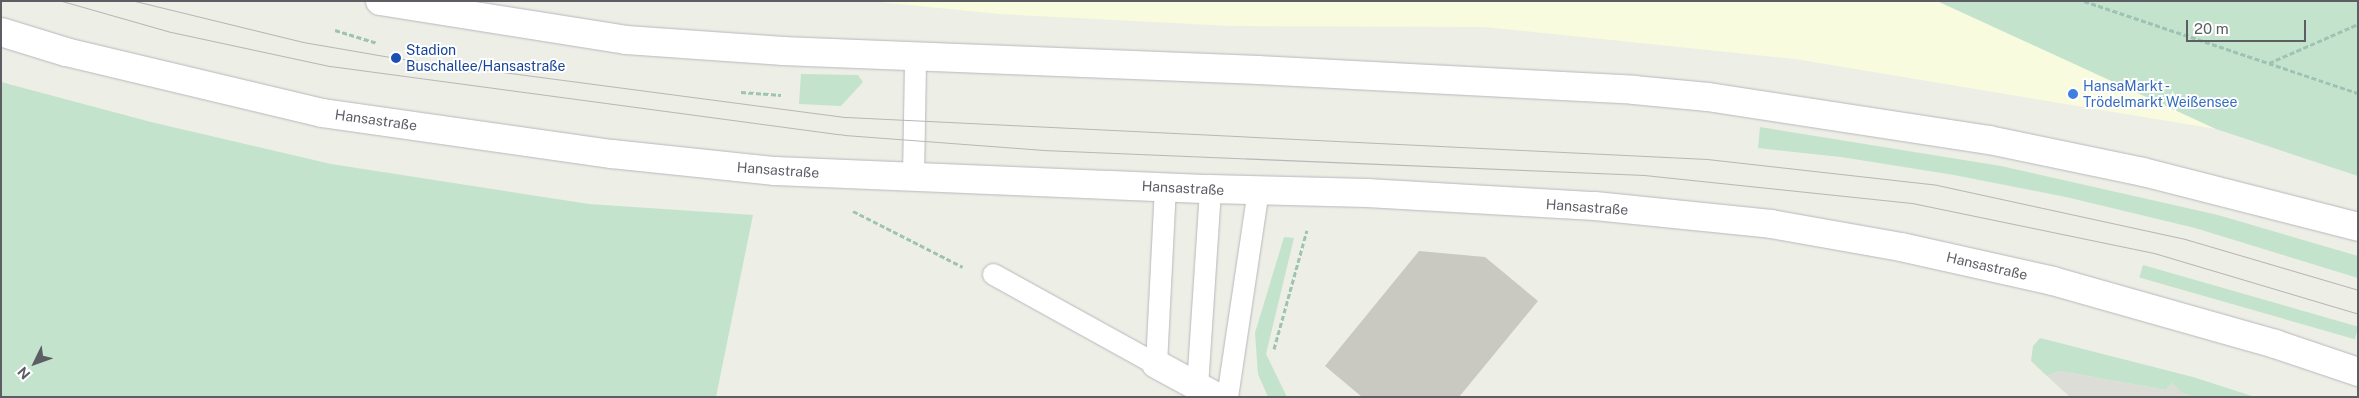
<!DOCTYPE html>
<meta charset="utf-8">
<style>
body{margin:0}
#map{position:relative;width:2359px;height:398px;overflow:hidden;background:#edeee5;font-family:"Public Sans",sans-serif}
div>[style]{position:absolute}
.commercial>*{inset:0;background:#f9fbde}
.industrial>*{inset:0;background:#ddddd7}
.green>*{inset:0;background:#c4e3cd;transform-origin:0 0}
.building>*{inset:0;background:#c9c9c2}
.path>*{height:3px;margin-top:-1.5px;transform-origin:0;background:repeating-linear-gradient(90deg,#9ec3b3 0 5px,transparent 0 7.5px)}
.roads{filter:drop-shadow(0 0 1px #b7b8be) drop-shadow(0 0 1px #b7b8be)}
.service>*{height:21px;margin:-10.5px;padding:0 10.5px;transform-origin:10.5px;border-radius:10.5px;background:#fff}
.minor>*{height:28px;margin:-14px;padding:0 14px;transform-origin:14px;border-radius:14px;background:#fff}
.secondary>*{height:28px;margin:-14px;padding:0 14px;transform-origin:14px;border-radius:14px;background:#fff}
.tram>*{height:1px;margin:-0.5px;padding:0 0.5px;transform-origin:0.5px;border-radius:0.5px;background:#b7b7b8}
.dots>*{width:14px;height:14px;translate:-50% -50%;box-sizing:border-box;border:2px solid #fff;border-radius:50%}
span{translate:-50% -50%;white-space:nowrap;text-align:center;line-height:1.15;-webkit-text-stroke:4px #fff;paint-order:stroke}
.transit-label{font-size:14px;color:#164399}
.left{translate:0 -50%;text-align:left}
.shop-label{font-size:14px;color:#366cbe}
.street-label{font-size:14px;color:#5d5e64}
.frame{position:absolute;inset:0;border:2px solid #5d5e64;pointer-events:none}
.north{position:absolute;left:10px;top:338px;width:50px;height:50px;-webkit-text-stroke:4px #fff;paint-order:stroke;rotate:228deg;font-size:14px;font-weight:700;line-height:20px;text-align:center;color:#5d5e64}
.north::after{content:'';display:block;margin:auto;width:18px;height:22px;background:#5d5e64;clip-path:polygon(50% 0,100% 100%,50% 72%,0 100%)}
.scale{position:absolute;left:2186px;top:20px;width:120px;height:22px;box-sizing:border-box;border:2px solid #5d5e64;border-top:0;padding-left:6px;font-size:15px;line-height:18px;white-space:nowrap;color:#5d5e64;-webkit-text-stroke:4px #fff;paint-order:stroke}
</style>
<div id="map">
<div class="commercial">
<i style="clip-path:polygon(869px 1px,1937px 1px,2216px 129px,1795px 59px,1484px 27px,1231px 26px,999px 14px)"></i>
</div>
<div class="industrial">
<i style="clip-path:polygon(2060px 371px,2166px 390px,2172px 383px,2182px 393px,2194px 397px,2070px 397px,2047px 376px)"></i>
</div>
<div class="green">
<i style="clip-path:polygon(1937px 1px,2358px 1px,2358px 176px,2216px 129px)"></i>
<i style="clip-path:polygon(801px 74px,858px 75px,863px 82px,841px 106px,799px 104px)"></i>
<i style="clip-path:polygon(1px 82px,151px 122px,331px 164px,589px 204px,753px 215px,716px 397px,1px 397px)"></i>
<i style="clip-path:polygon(1760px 127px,2001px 166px,2218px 215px,2358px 256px,2358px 278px,2195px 228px,2066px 197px,1954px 175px,1841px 157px,1758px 148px)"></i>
<i style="clip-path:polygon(1284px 237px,1294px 238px,1266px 354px,1287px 397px,1268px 397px,1258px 374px,1255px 333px)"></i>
<i style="left:2143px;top:265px;width:224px;height:13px;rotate:16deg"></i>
<i style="clip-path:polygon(2040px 338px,2193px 377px,2255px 397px,2194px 397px,2182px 393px,2172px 383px,2166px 390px,2060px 371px,2047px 376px,2031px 361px,2033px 346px)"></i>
</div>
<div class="building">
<i style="clip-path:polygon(1419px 251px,1485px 257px,1538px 301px,1459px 397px,1362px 397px,1325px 366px)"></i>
</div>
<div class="path">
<i style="left:2084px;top:1px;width:289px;rotate:18.6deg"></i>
<i style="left:335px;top:30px;width:44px;rotate:17.2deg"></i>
<i style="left:2269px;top:63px;width:97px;rotate:-23.7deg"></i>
<i style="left:741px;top:92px;width:40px;rotate:4.3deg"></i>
<i style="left:853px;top:211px;width:123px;rotate:27deg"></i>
<i style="left:1274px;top:349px;width:123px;rotate:-74.5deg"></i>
</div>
<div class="roads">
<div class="service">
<i style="left:913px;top:177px;width:120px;rotate:-89deg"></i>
<i style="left:993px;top:274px;width:186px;rotate:28.9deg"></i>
<i style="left:1156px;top:364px;width:178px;rotate:-87.1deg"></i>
<i style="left:1197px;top:386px;width:197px;rotate:-86.2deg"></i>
<i style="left:1227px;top:397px;width:209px;rotate:-81.5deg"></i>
</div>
<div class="minor">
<i style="left:1156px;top:364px;width:69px;rotate:28.4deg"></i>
</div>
<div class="secondary">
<i style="left:380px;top:1px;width:249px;rotate:9deg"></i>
<i style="left:626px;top:40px;width:158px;rotate:4deg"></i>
<i style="left:784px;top:51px;width:474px;rotate:2.3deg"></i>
<i style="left:1258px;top:70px;width:377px;rotate:3deg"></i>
<i style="left:1634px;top:90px;width:74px;rotate:5.4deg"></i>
<i style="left:1708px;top:97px;width:284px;rotate:8.7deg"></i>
<i style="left:1989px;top:140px;width:157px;rotate:11.7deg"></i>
<i style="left:2143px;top:172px;width:222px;rotate:14.3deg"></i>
<i style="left:1px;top:32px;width:68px;rotate:17.1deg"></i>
<i style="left:66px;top:52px;width:264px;rotate:13.4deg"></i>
<i style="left:323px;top:113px;width:292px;rotate:8.1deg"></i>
<i style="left:612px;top:154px;width:164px;rotate:6deg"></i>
<i style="left:775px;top:171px;width:435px;rotate:2.4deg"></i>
<i style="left:1210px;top:189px;width:157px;rotate:1.5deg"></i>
<i style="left:1367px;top:193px;width:228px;rotate:3.3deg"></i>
<i style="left:1595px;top:206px;width:177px;rotate:5.8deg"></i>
<i style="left:1771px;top:224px;width:132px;rotate:10deg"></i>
<i style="left:1901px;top:247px;width:156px;rotate:12.6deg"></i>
<i style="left:2053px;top:281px;width:231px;rotate:15.8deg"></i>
<i style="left:2275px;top:344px;width:88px;rotate:18.6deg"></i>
</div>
</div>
<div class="tram">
<i style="left:62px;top:1px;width:113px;rotate:15.9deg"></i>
<i style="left:171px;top:32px;width:163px;rotate:12.1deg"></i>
<i style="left:330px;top:66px;width:520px;rotate:7.63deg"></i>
<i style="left:845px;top:135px;width:199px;rotate:4.3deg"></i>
<i style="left:1043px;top:150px;width:602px;rotate:2.38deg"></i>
<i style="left:1644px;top:175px;width:269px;rotate:6deg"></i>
<i style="left:1912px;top:203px;width:247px;rotate:11.7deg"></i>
<i style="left:2154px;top:253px;width:213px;rotate:16.6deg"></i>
<i style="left:135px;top:1px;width:173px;rotate:13.7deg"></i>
<i style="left:303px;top:42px;width:94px;rotate:9.8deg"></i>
<i style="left:396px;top:58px;width:454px;rotate:7.5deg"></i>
<i style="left:846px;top:117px;width:862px;rotate:2.79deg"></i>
<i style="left:1707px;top:159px;width:231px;rotate:6.4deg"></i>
<i style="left:1937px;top:185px;width:254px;rotate:12.3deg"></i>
<i style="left:2185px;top:239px;width:180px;rotate:16.4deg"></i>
</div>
<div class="dots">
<i style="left:396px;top:58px;background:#1a4fb4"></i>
<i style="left:2073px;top:94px;background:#3f7fe0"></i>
</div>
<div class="transit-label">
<span class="left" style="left:406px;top:58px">Stadion<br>Buschallee/Hansastraße</span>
</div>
<div class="shop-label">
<span class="left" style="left:2083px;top:94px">HansaMarkt -<br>Trödelmarkt Weißensee</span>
</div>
<div class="street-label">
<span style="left:376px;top:120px;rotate:8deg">Hansastraße</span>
<span style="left:778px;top:170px;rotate:4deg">Hansastraße</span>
<span style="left:1183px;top:188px;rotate:3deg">Hansastraße</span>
<span style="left:1587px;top:207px;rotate:4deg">Hansastraße</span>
<span style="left:1987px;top:266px;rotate:13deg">Hansastraße</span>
</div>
<div class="frame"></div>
<div class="north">N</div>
<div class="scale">20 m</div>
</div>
